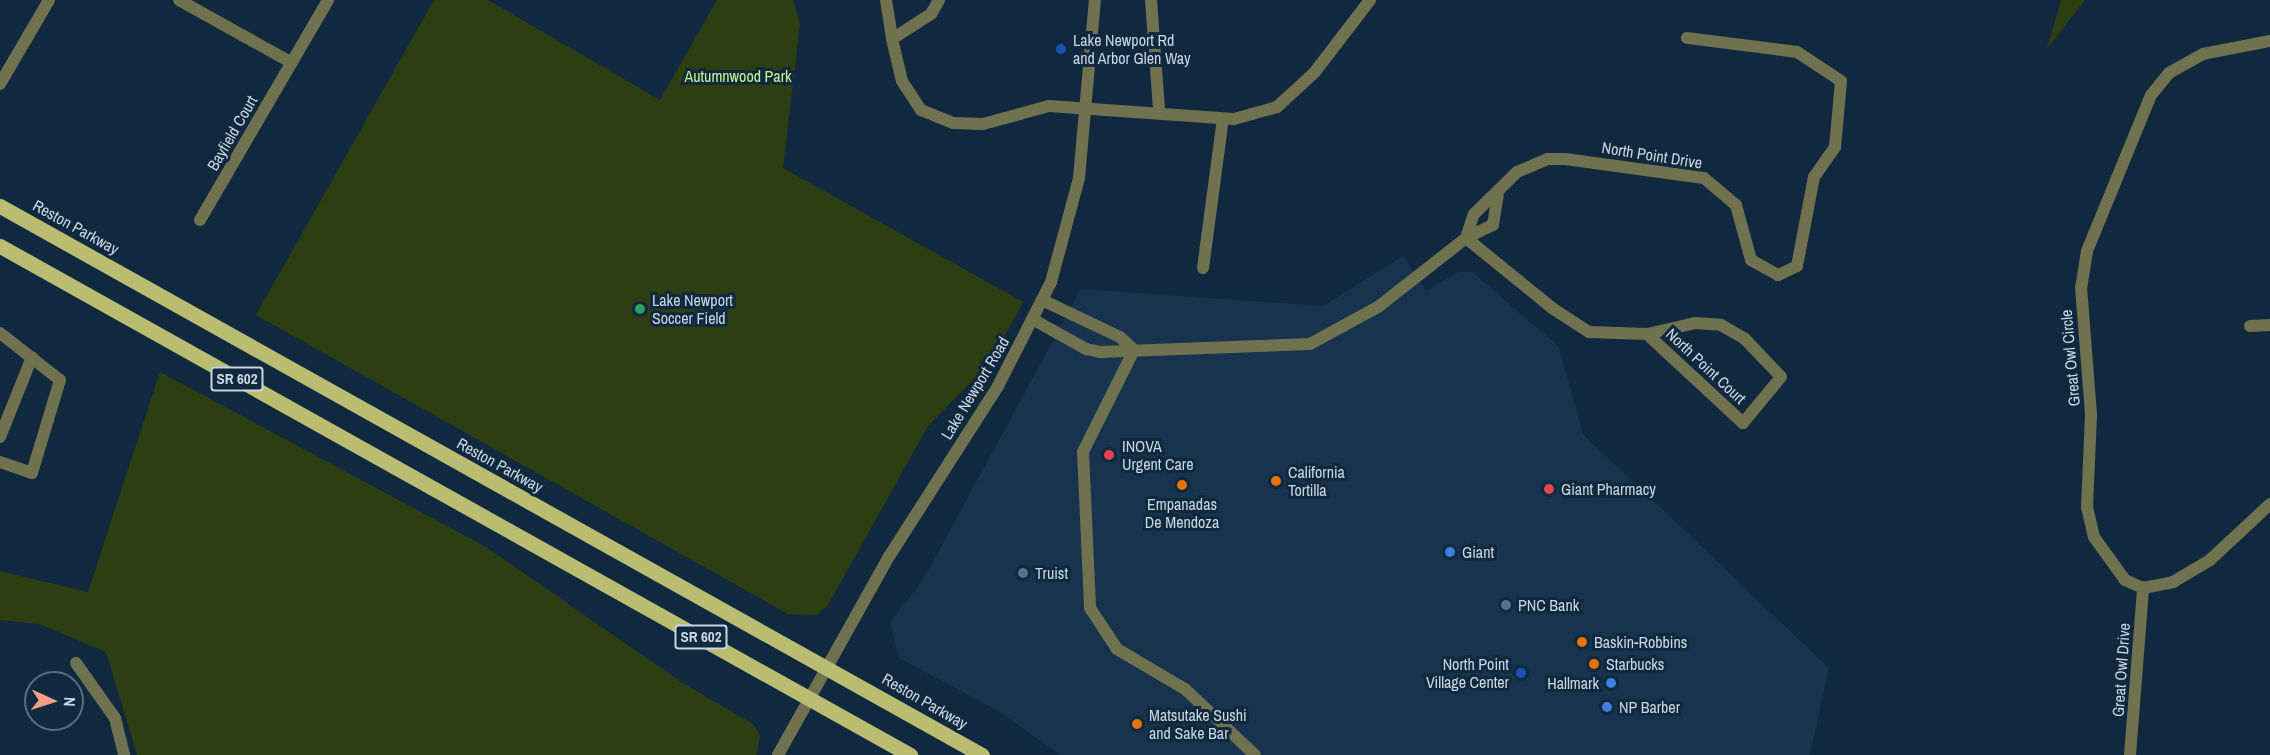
<!DOCTYPE html>
<style>
body{margin:0}
#map{position:relative;width:2270px;height:755px;overflow:hidden;background:#11293e;font-family:"Archivo Narrow",sans-serif}
div>[style]{position:absolute}
.built>*{inset:0;background:#17334d}
.green>*{inset:0;background:#2d3f12}
.minor>*{height:12px;margin:-6px;padding:0 6px;transform-origin:6px;border-radius:6px;background:#70714e}
.tertiary>*{height:12px;margin:-6px;padding:0 6px;transform-origin:6px;border-radius:6px;background:#70714e}
.primary>*{height:15px;margin:-7.5px;padding:0 7.5px;transform-origin:7.5px;border-radius:7.5px;background:#b9bc71}
.dots>*{width:16px;height:16px;translate:-50% -50%;box-sizing:border-box;border:3px solid #11293e;border-radius:50%}
span{translate:-50% -50%;white-space:nowrap;text-align:center;line-height:1.15;-webkit-text-stroke:6px #11293e;paint-order:stroke}
.shield-label span{padding:2px 4px;background:#11293e;border:2px solid;border-radius:4px;-webkit-text-stroke-width:0}
.shield-label{font-size:15px;color:#c8d6e4;font-weight:700}
.poi-label{font-size:16px;color:#c8d6e4}
.left{translate:0 -50%;text-align:left}
.right{translate:-100% -50%;text-align:right}
.park-label{font-size:16px;color:#c5f387}
.street-label{font-size:16px;color:#c8d6e4}
.north{position:absolute;left:24px;top:671px;width:60px;height:60px;box-sizing:border-box;background:#11293e;border:2px solid #5a6e80;border-radius:50%;rotate:93deg;font-size:16px;font-weight:700;line-height:24px;text-align:center;color:#c8d6e4}
.north::after{content:'';display:block;margin:auto;width:21px;height:27px;background:#f49e86;clip-path:polygon(50% 0,100% 100%,50% 72%,0 100%)}
</style>
<div id="map">
<div class="built">
<i style="clip-path:polygon(1403px 256px,1426px 291px,1458px 272px,1472px 272px,1559px 347px,1583px 434px,1829px 668px,1810px 755px,1060px 755px,1000px 712px,899px 658px,890px 622px,923px 580px,1081px 289px,1323px 306px)"></i>
</div>
<div class="green">
<i style="clip-path:polygon(434px 0,488px 0,660px 100px,717px 0,793px 0,800px 24px,783px 168px,1023px 302px,990px 363px,928px 426px,828px 605px,817px 615px,788px 614px,256px 315px)"></i>
<i style="clip-path:polygon(2061px 0,2085px 0,2047px 49px)"></i>
<i style="clip-path:polygon(160px 372px,486px 547px,681px 682px,753px 724px,760px 735px,757px 755px,137px 755px,106px 652px,40px 624px,0 620px,0 571px,88px 592px)"></i>
</div>
<div class="minor">
<i style="left:179px;top:0;width:129px;rotate:29.1deg"></i>
<i style="left:886px;top:0;width:39px;rotate:81deg"></i>
<i style="left:892px;top:39px;width:46px;rotate:-32.7deg"></i>
<i style="left:931px;top:14px;width:16px;rotate:-60deg"></i>
<i style="left:1151px;top:0;width:110px;rotate:85.8deg"></i>
<i style="left:892px;top:39px;width:43px;rotate:76.6deg"></i>
<i style="left:902px;top:81px;width:35px;rotate:57deg"></i>
<i style="left:921px;top:110px;width:35px;rotate:22deg"></i>
<i style="left:953px;top:123px;width:30px;rotate:2deg"></i>
<i style="left:983px;top:124px;width:68px;rotate:-15.3deg"></i>
<i style="left:1049px;top:106px;width:185px;rotate:4deg"></i>
<i style="left:1234px;top:119px;width:45px;rotate:-15.6deg"></i>
<i style="left:1277px;top:107px;width:50px;rotate:-42.6deg"></i>
<i style="left:1314px;top:73px;width:92px;rotate:-52.5deg"></i>
<i style="left:2270px;top:41px;width:68px;rotate:169deg"></i>
<i style="left:2203px;top:54px;width:39px;rotate:151deg"></i>
<i style="left:2169px;top:73px;width:28px;rotate:129deg"></i>
<i style="left:2151px;top:95px;width:169px;rotate:112.3deg"></i>
<i style="left:2087px;top:251px;width:36px;rotate:99deg"></i>
<i style="left:2081px;top:287px;width:128px;rotate:85.5deg"></i>
<i style="left:2091px;top:415px;width:92px;rotate:92.5deg"></i>
<i style="left:2087px;top:507px;width:31px;rotate:77deg"></i>
<i style="left:2094px;top:537px;width:53px;rotate:54.2deg"></i>
<i style="left:2125px;top:580px;width:20px;rotate:24deg"></i>
<i style="left:2143px;top:588px;width:31px;rotate:-11deg"></i>
<i style="left:2173px;top:582px;width:43px;rotate:-30.7deg"></i>
<i style="left:2210px;top:560px;width:82px;rotate:-43deg"></i>
<i style="left:0;top:84px;width:97px;rotate:-59.7deg"></i>
<i style="left:200px;top:220px;width:255px;rotate:-59.8deg"></i>
<i style="left:1466px;top:238px;width:25px;rotate:-72deg"></i>
<i style="left:1474px;top:214px;width:60px;rotate:-44.3deg"></i>
<i style="left:1517px;top:172px;width:33px;rotate:-23deg"></i>
<i style="left:1547px;top:159px;width:18px"></i>
<i style="left:1565px;top:159px;width:140px;rotate:7.8deg"></i>
<i style="left:1704px;top:178px;width:42px;rotate:40.2deg"></i>
<i style="left:1736px;top:205px;width:57px;rotate:74.7deg"></i>
<i style="left:1751px;top:260px;width:31px;rotate:29deg"></i>
<i style="left:1778px;top:275px;width:21px;rotate:-25deg"></i>
<i style="left:1797px;top:266px;width:91px;rotate:-79.2deg"></i>
<i style="left:1814px;top:177px;width:37px;rotate:-55deg"></i>
<i style="left:1835px;top:147px;width:66px;rotate:-84.8deg"></i>
<i style="left:1841px;top:81px;width:53px;rotate:-146.6deg"></i>
<i style="left:1797px;top:52px;width:111px;rotate:-172.7deg"></i>
<i style="left:1466px;top:238px;width:111px;rotate:39.1deg"></i>
<i style="left:1552px;top:308px;width:44px;rotate:33deg"></i>
<i style="left:1589px;top:332px;width:58px;rotate:2deg"></i>
<i style="left:1647px;top:334px;width:49px;rotate:-12.9deg"></i>
<i style="left:1695px;top:323px;width:26px;rotate:4deg"></i>
<i style="left:1721px;top:325px;width:28px;rotate:30deg"></i>
<i style="left:1745px;top:339px;width:52px;rotate:46.5deg"></i>
<i style="left:1781px;top:377px;width:60px;rotate:129.6deg"></i>
<i style="left:1743px;top:423px;width:131px;rotate:-137.2deg"></i>
<i style="left:1203px;top:268px;width:150px;rotate:-82.4deg"></i>
<i style="left:1042px;top:300px;width:86px;rotate:25.4deg"></i>
<i style="left:1120px;top:337px;width:19px;rotate:43deg"></i>
<i style="left:1034px;top:320px;width:60px;rotate:29.1deg"></i>
<i style="left:1086px;top:349px;width:14px;rotate:12deg"></i>
<i style="left:1100px;top:352px;width:210px;rotate:-2.2deg"></i>
<i style="left:1310px;top:344px;width:77px;rotate:-28.6deg"></i>
<i style="left:1378px;top:307px;width:112px;rotate:-38.1deg"></i>
<i style="left:1466px;top:238px;width:30px;rotate:-26deg"></i>
<i style="left:1493px;top:225px;width:30px;rotate:-81deg"></i>
<i style="left:2250px;top:326px;width:20px;rotate:-3deg"></i>
<i style="left:0;top:333px;width:76px;rotate:38.1deg"></i>
<i style="left:60px;top:380px;width:97px;rotate:106.8deg"></i>
<i style="left:32px;top:473px;width:34px;rotate:-161deg"></i>
<i style="left:1134px;top:350px;width:114px;rotate:116.6deg"></i>
<i style="left:1083px;top:452px;width:156px;rotate:87.4deg"></i>
<i style="left:1090px;top:608px;width:49px;rotate:56.6deg"></i>
<i style="left:1117px;top:649px;width:79px;rotate:30.5deg"></i>
<i style="left:1185px;top:689px;width:96px;rotate:43.3deg"></i>
<i style="left:0;top:437px;width:86px;rotate:-68.2deg"></i>
<i style="left:76px;top:663px;width:67px;rotate:54.7deg"></i>
<i style="left:115px;top:718px;width:38px;rotate:76deg"></i>
<i style="left:2130px;top:755px;width:168px;rotate:-85.5deg"></i>
</div>
<div class="tertiary">
<i style="left:778px;top:755px;width:229px;rotate:-60.8deg"></i>
<i style="left:890px;top:555px;width:201px;rotate:-57.4deg"></i>
<i style="left:998px;top:386px;width:117px;rotate:-63deg"></i>
<i style="left:1051px;top:282px;width:108px;rotate:-74.9deg"></i>
<i style="left:1079px;top:178px;width:179px;rotate:-84.9deg"></i>
</div>
<div class="primary">
<i style="left:0;top:206px;width:1125px;rotate:29.21deg"></i>
<i style="left:0;top:246px;width:1043px;rotate:29.22deg"></i>
</div>
<div class="dots">
<i style="left:1061px;top:49px;background:#1a4fb4"></i>
<i style="left:640px;top:309px;background:#2e9e5b"></i>
<i style="left:1109px;top:455px;background:#e0444e"></i>
<i style="left:1276px;top:481px;background:#e8710a"></i>
<i style="left:1182px;top:485px;background:#e8710a"></i>
<i style="left:1549px;top:489px;background:#e0444e"></i>
<i style="left:1450px;top:552px;background:#3f7fe0"></i>
<i style="left:1023px;top:573px;background:#5c6f8a"></i>
<i style="left:1506px;top:605px;background:#5c6f8a"></i>
<i style="left:1582px;top:642px;background:#e8710a"></i>
<i style="left:1594px;top:664px;background:#e8710a"></i>
<i style="left:1521px;top:673px;background:#1a4fb4"></i>
<i style="left:1611px;top:683px;background:#3f7fe0"></i>
<i style="left:1607px;top:707px;background:#3f7fe0"></i>
<i style="left:1137px;top:724px;background:#e8710a"></i>
</div>
<div class="shield-label">
<span style="left:237px;top:379px">SR 602</span>
<span style="left:701px;top:637px">SR 602</span>
</div>
<div class="poi-label">
<span class="left" style="left:1073px;top:49px">Lake Newport Rd<br>and Arbor Glen Way</span>
<span class="left" style="left:652px;top:309px">Lake Newport<br>Soccer Field</span>
<span class="left" style="left:1122px;top:455px">INOVA<br>Urgent Care</span>
<span class="left" style="left:1288px;top:481px">California<br>Tortilla</span>
<span class="left" style="left:1561px;top:489px">Giant Pharmacy</span>
<span style="left:1182px;top:513px">Empanadas<br>De Mendoza</span>
<span class="left" style="left:1462px;top:552px">Giant</span>
<span class="left" style="left:1035px;top:573px">Truist</span>
<span class="left" style="left:1518px;top:605px">PNC Bank</span>
<span class="left" style="left:1594px;top:642px">Baskin-Robbins</span>
<span class="right" style="left:1509px;top:673px">North Point<br>Village Center</span>
<span class="left" style="left:1606px;top:664px">Starbucks</span>
<span class="right" style="left:1599px;top:683px">Hallmark</span>
<span class="left" style="left:1619px;top:707px">NP Barber</span>
<span class="left" style="left:1149px;top:724px">Matsutake Sushi<br>and Sake Bar</span>
</div>
<div class="park-label">
<span style="left:738px;top:76px">Autumnwood Park</span>
</div>
<div class="street-label">
<span style="left:232px;top:133px;rotate:-60deg">Bayfield Court</span>
<span style="left:1652px;top:155px;rotate:9deg">North Point Drive</span>
<span style="left:76px;top:227px;rotate:29deg">Reston Parkway</span>
<span style="left:2070px;top:358px;rotate:-95deg">Great Owl Circle</span>
<span style="left:1706px;top:366px;rotate:43deg">North Point Court</span>
<span style="left:975px;top:388px;rotate:-59deg">Lake Newport Road</span>
<span style="left:500px;top:465px;rotate:29deg">Reston Parkway</span>
<span style="left:2121px;top:670px;rotate:-86deg">Great Owl Drive</span>
<span style="left:925px;top:701px;rotate:30deg">Reston Parkway</span>
</div>
<div class="north">N</div>
</div>
